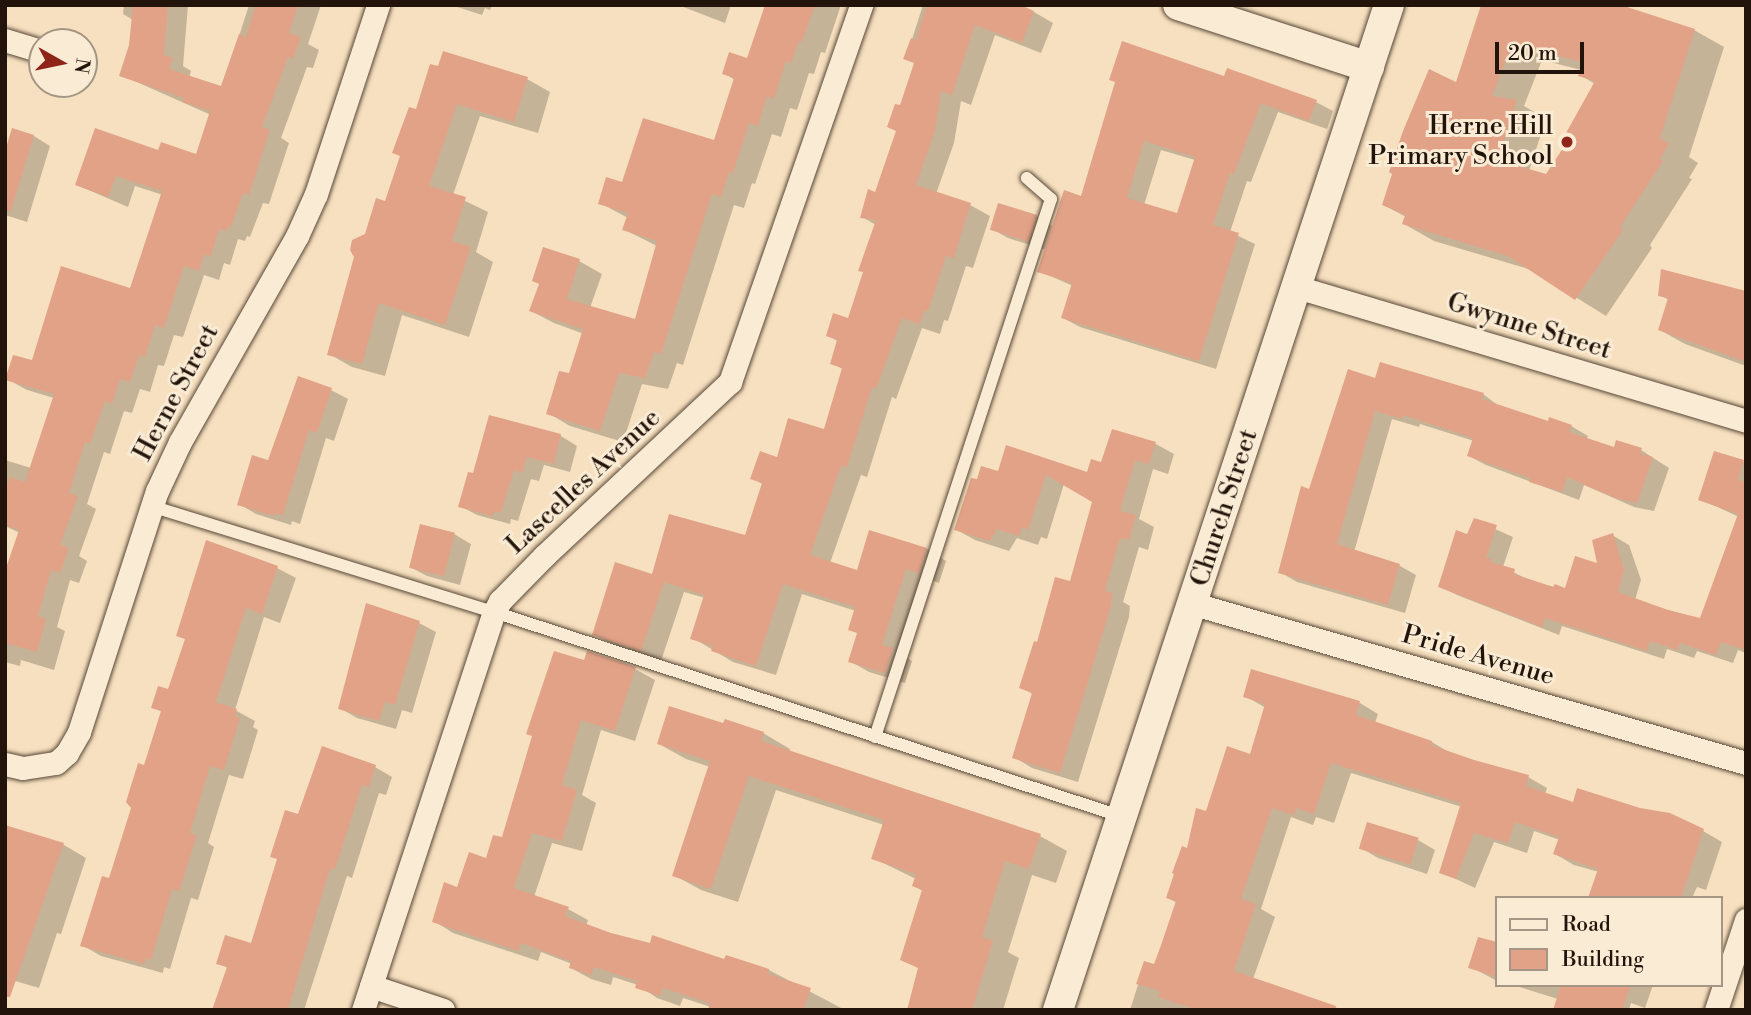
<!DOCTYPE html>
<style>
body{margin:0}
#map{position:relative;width:1751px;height:1015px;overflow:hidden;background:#f7e0bf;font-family:"Libre Bodoni",serif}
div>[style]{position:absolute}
.shadow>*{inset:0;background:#0003}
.building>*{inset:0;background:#e1a287;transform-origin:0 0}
.roads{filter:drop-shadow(0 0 2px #574737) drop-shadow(0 0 2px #574737)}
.service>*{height:12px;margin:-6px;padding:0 6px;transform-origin:6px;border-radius:6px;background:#faebd5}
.minor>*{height:23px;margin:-11.5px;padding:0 11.5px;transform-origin:11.5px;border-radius:11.5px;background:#faebd5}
.tertiary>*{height:30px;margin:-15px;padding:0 15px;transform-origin:15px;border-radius:15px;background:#faebd5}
.dots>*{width:19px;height:19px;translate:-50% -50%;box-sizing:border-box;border:4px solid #faebd5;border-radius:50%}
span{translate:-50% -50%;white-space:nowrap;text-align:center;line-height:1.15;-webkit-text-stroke:6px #faebd5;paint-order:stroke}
.poi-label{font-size:26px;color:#22140a}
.right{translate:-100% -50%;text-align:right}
.street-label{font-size:26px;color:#22140a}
.frame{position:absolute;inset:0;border:7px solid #22140a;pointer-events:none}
.legend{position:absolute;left:1495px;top:896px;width:228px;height:91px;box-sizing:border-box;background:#faebd5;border:2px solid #a49584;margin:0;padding:9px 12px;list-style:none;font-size:21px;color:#22140a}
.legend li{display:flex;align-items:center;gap:14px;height:35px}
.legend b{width:35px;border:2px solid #a49584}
.north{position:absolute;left:28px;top:28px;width:70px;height:70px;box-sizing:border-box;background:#faebd5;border:2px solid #a49584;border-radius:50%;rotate:99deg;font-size:19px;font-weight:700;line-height:28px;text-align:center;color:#22140a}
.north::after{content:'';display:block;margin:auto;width:24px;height:32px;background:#8f2418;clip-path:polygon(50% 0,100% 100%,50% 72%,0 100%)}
.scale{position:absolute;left:1495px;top:42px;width:89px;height:32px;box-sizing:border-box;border:4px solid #22140a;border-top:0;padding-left:9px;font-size:21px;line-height:24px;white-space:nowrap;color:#22140a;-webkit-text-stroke:5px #faebd5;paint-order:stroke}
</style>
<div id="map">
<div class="shadow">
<i style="clip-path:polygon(124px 5px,188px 5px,183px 66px,191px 71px,189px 78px,222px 89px,249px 5px,321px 5px,308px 44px,319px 50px,313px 68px,307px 67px,281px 138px,289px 143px,269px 204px,263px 203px,250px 237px,247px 236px,245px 241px,238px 239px,230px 265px,224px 263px,219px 280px,204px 275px,183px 337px,174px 335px,164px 366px,158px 365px,150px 392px,140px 389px,132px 413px,124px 411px,110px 454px,104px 452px,87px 504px,96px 509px,79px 556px,87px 561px,79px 583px,70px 580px,57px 627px,65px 631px,54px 670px,21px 660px,20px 666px,5px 662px,5px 576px,20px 533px,5px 526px,5px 460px,31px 468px,54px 398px,27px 390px,7px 379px,131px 290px,163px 195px,135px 186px,128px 207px,77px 185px,159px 152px,197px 156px,211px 115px,121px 75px,131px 46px,133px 20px,123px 14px)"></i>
<i style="clip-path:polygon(451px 5px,492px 5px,490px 10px,485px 8px,482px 15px)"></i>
<i style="clip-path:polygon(678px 5px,731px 5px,725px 23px)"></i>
<i style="clip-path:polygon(767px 5px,841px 5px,825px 53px,821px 52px,814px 74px,809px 73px,797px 110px,790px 108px,781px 137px,772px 134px,755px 184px,752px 183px,744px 208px,734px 205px,683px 365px,677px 363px,668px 389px,642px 384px,623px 442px,570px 426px,548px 413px,570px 376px,584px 334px,554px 323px,531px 311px,579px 261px,602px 274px,590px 308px,636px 322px,657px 246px,625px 230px,628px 218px,600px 203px,624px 185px,715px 143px,735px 80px,724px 73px,748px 60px)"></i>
<i style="clip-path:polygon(923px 5px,1011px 5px,1034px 12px,1053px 23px,1041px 53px,995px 35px,971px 105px,961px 101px,954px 143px,936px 194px,970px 205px,990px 216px,973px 268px,966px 266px,948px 321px,944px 320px,940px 334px,922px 328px,896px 399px,892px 397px,867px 477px,861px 475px,830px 563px,858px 572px,927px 549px,946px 561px,939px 583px,926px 578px,902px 655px,912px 661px,905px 683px,869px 672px,850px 661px,859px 634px,856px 611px,802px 594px,776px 675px,733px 662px,693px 638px,705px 598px,684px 592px,661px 661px,614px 645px,594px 634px,653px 576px,746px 537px,764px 485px,752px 478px,825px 431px,844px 370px,832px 363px,839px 342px,828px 335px,850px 320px,864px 272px,876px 225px,862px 217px,876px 194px,898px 132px,901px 107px,916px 64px,906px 58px)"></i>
<i style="clip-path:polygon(evenodd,1482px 5px,1694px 30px,1724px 47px,1689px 157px,1698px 163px,1689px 178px,1692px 179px,1650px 245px,1652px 248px,1606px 316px,1532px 270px,1434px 241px,1404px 224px,1406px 217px,1384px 205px,1457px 84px,1482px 5px,1542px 60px,1581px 70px,1580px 75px,1595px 84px,1573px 135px,1546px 176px,1529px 171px,1546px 119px,1524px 106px,1542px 60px)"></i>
<i style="clip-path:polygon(evenodd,1225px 78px,1316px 102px,1333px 111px,1327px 129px,1278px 112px,1251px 182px,1247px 181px,1230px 232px,1255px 244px,1216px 369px,1080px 327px,1063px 318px,1073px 286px,1039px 271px,1046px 250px,1008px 238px,992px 229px,1036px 216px,1054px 227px,1082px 198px,1117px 82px,1225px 78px,1161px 150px,1195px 160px,1178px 215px,1144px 205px,1161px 150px)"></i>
<i style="clip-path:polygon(527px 79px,550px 92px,538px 133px,480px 116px,453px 195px,488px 212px,476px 252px,493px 262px,469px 337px,402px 315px,385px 376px,352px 367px,329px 354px,366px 235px,386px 203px,417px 112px)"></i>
<i style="clip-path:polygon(34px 136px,50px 146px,27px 222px,5px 215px,5px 149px)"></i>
<i style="clip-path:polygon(1746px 293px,1746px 366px,1685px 344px,1660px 330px,1669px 300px,1660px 295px)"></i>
<i style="clip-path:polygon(1376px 380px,1483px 394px,1499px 406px,1549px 423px,1571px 426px,1588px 436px,1586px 440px,1615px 449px,1641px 450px,1669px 468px,1654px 511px,1634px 507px,1584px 485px,1579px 500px,1486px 465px,1469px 456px,1474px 441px,1420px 424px,1419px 427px,1392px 419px,1354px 552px,1400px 566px,1416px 575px,1405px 613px,1297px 582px,1280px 572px,1310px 491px)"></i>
<i style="clip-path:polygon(331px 390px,348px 399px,334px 441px,326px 438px,300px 524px,292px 521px,291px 525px,256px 514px,239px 504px,270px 462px)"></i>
<i style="clip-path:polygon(490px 417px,561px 436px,577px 446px,570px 472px,544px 465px,539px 481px,531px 479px,518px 521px,511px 519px,510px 524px,477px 515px,460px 506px,474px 475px)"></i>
<i style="clip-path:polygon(1113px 431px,1156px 444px,1174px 454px,1168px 474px,1153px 469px,1139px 519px,1154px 527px,1148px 550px,1139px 547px,1123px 602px,1130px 606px,1129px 617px,1078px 782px,1032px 768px,1014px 757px,1034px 695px,1021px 687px,1038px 645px,1071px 583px,1094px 502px,1064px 484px,1047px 539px,1041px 537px,1038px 545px,1017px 538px,1009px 551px,975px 540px,957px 530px,978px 481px,999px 473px,1088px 474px,1102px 464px)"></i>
<i style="clip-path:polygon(1743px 462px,1746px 463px,1746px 653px,1738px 650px,1733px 663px,1697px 651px,1694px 658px,1667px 649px,1664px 659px,1562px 626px,1559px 635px,1457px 595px,1440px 586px,1475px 520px,1513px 537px,1503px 567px,1531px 581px,1566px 590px,1599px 565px,1612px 535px,1629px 545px,1641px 580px,1635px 600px,1701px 620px,1739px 517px,1700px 499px)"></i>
<i style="clip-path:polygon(454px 534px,471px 544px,460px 585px,427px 576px,410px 567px)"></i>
<i style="clip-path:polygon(277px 568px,296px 578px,280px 623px,264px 617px,235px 710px,255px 721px,253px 727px,258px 730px,243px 779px,229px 775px,208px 843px,214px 847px,198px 900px,191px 898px,170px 969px,164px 967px,163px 973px,101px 956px,82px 945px,110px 880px,162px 712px,153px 707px,170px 691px,187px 640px,178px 635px)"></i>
<i style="clip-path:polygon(367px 606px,419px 623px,436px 632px,412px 713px,402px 710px,396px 729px,357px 718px,340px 708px)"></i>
<i style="clip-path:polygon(585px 662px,635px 669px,655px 680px,635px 741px,601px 730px,582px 795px,596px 803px,582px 851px,552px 843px,534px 897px,568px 909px,588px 920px,586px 926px,610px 935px,769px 970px,845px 1010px,710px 1010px,711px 1007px,683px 998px,680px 1006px,657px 998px,638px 985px,613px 977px,611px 985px,591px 979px,571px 968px,572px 964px,541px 952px,538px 961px,453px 933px,434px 921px,503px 840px)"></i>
<i style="clip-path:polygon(1245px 696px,1360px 703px,1378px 714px,1375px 723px,1432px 742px,1450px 753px,1528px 777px,1547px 788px,1545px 794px,1574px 804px,1703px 831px,1722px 842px,1706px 890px,1697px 887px,1692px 898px,1590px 898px,1599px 872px,1574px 865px,1555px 854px,1560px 840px,1534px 831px,1527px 853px,1494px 842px,1475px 888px,1441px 872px,1462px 807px,1351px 773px,1334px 823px,1316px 817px,1313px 825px,1291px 817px,1261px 909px,1275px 917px,1253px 979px,1343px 1010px,1130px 1010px,1145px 963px,1155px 966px,1177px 903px,1168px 898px,1188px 851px,1207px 813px,1251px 756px,1266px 708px)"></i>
<i style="clip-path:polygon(724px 725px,763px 733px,790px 749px,789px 752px,1040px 836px,1067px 851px,1056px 883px,1032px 875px,1008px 952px,1019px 958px,1003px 1010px,909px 1010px,920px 969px,923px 891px,914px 886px,916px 879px,873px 858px,884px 825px,776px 790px,738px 902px,701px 890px,674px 875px,710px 767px,686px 759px,659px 744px)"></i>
<i style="clip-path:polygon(323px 749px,375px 767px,392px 777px,386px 795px,379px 793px,352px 878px,347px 876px,304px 1010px,214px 1010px,228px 968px,218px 963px,252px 945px)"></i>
<i style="clip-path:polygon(1369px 824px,1418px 840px,1435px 850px,1427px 874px,1378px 858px,1361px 848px)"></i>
<i style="clip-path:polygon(5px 827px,64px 845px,86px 858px,61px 934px,57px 933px,39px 988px,5px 978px)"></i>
<i style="clip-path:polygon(1477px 946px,1497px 952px,1497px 981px,1471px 967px)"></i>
<i style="clip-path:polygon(1513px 985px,1653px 985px,1645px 1008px,1631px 1003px,1629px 1010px,1555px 1010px,1558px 999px)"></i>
</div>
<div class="building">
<i style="clip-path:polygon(133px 5px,168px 5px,164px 55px,173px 58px,169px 69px,221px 86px,239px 34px,246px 37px,256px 5px,298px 5px,289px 33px,301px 37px,293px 59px,288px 57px,262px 127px,270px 130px,249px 195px,243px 193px,231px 227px,228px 226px,226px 231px,219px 229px,211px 256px,204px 254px,199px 271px,184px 266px,164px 328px,155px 325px,145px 357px,139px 355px,130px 382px,120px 379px,112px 404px,105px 401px,90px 444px,85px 442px,69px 493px,78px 496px,60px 545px,69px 548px,60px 573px,51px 570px,38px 616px,46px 619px,37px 652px,5px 643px,5px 571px,19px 530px,5px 525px,5px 489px,10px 477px,25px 482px,54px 394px,5px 380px,13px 355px,32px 360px,61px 266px,130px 288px,162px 191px,116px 176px,108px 197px,75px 185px,95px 128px,158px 150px,161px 142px,196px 154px,210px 111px,182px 102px,184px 98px,119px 76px,129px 45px)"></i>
<i style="clip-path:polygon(765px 5px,815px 5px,802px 42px,799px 41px,791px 63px,786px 61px,774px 99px,767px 96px,758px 126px,749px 123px,733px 173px,729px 172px,721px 197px,712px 194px,661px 354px,654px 352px,645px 378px,619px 373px,600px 431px,546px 414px,559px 371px,569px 373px,583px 329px,529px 311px,539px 284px,532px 281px,543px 247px,580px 259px,567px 299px,635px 319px,657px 241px,622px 230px,628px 213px,598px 204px,606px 177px,622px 182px,643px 118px,714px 140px,734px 78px,722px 74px,729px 52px,747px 58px)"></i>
<i style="clip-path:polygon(927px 5px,1021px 5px,1034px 11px,1022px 43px,975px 25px,952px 95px,941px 91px,935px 131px,916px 185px,971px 203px,954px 258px,946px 256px,928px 311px,924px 310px,920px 324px,902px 318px,876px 389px,872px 387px,847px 467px,841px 466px,810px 555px,857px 570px,869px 530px,927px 548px,919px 573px,906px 569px,882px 645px,893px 648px,885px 673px,848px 662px,857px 633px,848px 630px,855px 607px,783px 584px,756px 666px,711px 651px,713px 646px,690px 639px,704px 595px,664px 582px,641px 651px,592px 635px,615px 562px,652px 574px,669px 514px,745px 535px,762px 483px,750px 479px,760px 451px,777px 457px,788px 418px,824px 429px,842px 368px,830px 364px,837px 340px,826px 336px,833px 313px,848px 318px,863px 272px,858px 271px,876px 220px,860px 218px,868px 189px,875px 192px,896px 131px,887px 127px,895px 104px,900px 105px,914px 63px,903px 59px,911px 38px,916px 40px)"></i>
<i style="clip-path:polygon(evenodd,1481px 5px,1621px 5px,1695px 29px,1660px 138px,1669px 144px,1660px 159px,1663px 161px,1620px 227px,1623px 230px,1575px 300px,1508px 256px,1402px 224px,1405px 215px,1382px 205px,1392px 174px,1389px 172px,1403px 131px,1429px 69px,1456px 82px,1481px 5px,1512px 44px,1582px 62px,1578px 76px,1595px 81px,1566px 133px,1571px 136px,1546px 174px,1498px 160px,1517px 100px,1492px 96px,1512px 44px)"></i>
<i style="clip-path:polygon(evenodd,1122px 41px,1224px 76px,1227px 68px,1317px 100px,1309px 121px,1261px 103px,1234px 174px,1230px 173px,1213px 225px,1239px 233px,1199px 361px,1061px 318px,1072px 283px,1037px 272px,1064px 190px,1081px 196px,1115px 82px,1109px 80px,1122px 41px,1144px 141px,1195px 157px,1177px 213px,1127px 198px,1144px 141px)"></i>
<i style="clip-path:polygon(443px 51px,528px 77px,514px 122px,457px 104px,429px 186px,466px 197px,452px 241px,471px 247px,445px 325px,379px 303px,362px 364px,327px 355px,354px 257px,350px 250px,352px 240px,365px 234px,376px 198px,385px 201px,400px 156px,392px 153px,409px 107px,416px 109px,430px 64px,438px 66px)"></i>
<i style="clip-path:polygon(12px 128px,34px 135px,11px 211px,5px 210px,5px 151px)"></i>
<i style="left:998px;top:203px;width:41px;height:28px;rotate:17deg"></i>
<i style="clip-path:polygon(1661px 269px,1746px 291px,1746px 362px,1658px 330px,1668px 298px,1658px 296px)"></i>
<i style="clip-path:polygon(1380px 362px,1484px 393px,1482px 399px,1548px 421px,1549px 417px,1572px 425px,1569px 432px,1614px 447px,1616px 440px,1642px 448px,1640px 454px,1653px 457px,1637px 503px,1615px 498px,1567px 477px,1562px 492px,1529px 482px,1530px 478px,1467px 456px,1473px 438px,1403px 415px,1402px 419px,1375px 411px,1337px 544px,1400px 564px,1388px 605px,1278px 573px,1301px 486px,1309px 489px,1348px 369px,1375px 378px)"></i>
<i style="clip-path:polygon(298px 376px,332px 388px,317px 433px,309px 430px,283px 515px,275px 513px,274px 516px,237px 505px,252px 455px,268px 460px)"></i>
<i style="clip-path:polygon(489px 415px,561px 434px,554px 464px,527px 457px,522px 473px,514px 470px,501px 513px,494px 511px,493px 516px,458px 507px,468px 472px,473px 473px)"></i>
<i style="clip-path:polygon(1112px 429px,1156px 442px,1149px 464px,1135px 460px,1120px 511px,1136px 515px,1129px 540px,1120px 538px,1105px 591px,1112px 593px,1111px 606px,1060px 773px,1012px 758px,1032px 693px,1019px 688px,1034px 641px,1037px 642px,1055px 577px,1070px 581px,1092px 502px,1046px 475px,1028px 530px,1022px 527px,1019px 536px,997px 529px,990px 541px,954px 530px,971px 478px,977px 479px,981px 466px,998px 471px,1006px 445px,1087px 472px,1091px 459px,1101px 462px)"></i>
<i style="clip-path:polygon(1714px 451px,1744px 460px,1738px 480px,1746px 482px,1746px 650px,1721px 642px,1716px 655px,1680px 643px,1677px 650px,1650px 641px,1647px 651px,1545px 618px,1542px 627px,1438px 587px,1456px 530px,1467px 534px,1474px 518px,1497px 525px,1486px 558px,1492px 559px,1491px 562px,1515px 569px,1514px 574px,1553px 587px,1555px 584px,1565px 588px,1575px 556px,1597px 563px,1592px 540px,1613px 533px,1624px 570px,1618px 592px,1668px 610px,1700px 618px,1738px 514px,1698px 500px)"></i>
<i style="left:420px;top:524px;width:36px;height:45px;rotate:14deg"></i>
<i style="clip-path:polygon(206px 540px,278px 566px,262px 614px,246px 608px,216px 702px,237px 709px,235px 716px,240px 718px,224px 770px,210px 766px,190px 833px,197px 835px,179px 891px,172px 889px,151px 960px,146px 958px,144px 964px,80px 946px,102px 876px,109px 878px,131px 808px,126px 802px,138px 763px,144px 765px,161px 711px,151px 708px,158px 686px,168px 689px,185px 639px,176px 636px)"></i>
<i style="clip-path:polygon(366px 603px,420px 621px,395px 705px,385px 702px,379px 721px,338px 709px)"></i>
<i style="clip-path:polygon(554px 651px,584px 660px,587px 651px,636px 667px,615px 731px,581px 720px,562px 785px,577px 790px,562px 841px,532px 833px,514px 888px,569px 907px,565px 916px,611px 933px,650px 943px,652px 935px,724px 959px,726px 955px,769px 969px,768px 974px,811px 988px,803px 1010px,708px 1010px,710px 1003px,663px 988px,660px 996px,635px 988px,637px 981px,594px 967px,591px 975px,569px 968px,571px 961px,521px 943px,518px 951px,432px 922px,444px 882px,457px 887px,469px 852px,486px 858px,493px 835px,502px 837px,532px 736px,526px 734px)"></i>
<i style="clip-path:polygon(1251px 669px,1360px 701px,1356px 715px,1432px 741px,1431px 745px,1474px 760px,1529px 775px,1526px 786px,1573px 802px,1577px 788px,1640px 808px,1670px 813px,1704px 829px,1681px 898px,1588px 898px,1598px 869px,1553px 854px,1559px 837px,1515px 822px,1508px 843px,1474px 833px,1456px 879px,1439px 873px,1461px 803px,1331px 763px,1314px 814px,1296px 808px,1294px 815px,1272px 808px,1241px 899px,1256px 904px,1234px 971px,1336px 1006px,1335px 1010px,1198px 1010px,1158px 997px,1160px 991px,1136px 984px,1144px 961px,1154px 964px,1160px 948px,1176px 901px,1166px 898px,1174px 874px,1172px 873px,1182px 846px,1187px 848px,1196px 808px,1206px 811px,1227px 746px,1250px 754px,1265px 704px,1243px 697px)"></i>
<i style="clip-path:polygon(669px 706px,723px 723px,725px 719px,764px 732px,761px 741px,1041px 834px,1029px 869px,1005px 861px,982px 937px,993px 941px,972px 1010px,907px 1010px,918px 968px,900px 960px,922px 890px,912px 886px,916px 874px,871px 859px,884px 820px,749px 776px,711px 889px,672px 876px,710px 761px,657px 744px)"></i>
<i style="clip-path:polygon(322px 746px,376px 765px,369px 787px,362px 785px,335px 869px,330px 868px,288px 1010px,212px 1010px,227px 967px,216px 964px,225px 935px,251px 943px,277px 859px,270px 857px,285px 810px,298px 814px)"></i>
<i style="left:1367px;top:822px;width:54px;height:28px;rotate:17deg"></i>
<i style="clip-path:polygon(5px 825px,64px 843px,10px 997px,5px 997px)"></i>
<i style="clip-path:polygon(1478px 937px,1497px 942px,1497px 977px,1468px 968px)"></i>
<i style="clip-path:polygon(1561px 985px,1631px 985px,1622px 1010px,1553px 1010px)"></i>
</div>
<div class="roads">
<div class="service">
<i style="left:151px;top:506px;width:359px;rotate:17.2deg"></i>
<i style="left:494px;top:612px;width:662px;rotate:18.05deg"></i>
<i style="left:875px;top:737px;width:566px;rotate:-71.89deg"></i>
<i style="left:1051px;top:199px;width:32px;rotate:-139deg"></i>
</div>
<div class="minor">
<i style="left:5px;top:40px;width:39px;rotate:17deg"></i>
<i style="left:1297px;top:287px;width:469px;rotate:16.6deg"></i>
<i style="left:1194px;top:604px;width:574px;rotate:16.07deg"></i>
<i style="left:5px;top:764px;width:18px;rotate:13deg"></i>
<i style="left:23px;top:768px;width:33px;rotate:-9deg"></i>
<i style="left:56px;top:763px;width:15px;rotate:-42deg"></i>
<i style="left:67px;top:753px;width:24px;rotate:-60deg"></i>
<i style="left:79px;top:732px;width:253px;rotate:-72.1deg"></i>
<i style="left:157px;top:491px;width:54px;rotate:-64.9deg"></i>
<i style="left:180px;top:442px;width:237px;rotate:-60.4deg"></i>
<i style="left:297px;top:236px;width:46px;rotate:-65.7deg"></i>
<i style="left:316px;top:194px;width:199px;rotate:-71.8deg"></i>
<i style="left:371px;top:986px;width:76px;rotate:18.4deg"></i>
<i style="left:363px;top:1010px;width:419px;rotate:-71.8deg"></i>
<i style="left:494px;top:612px;width:13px;rotate:-61deg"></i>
<i style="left:500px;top:601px;width:63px;rotate:-45.6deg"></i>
<i style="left:544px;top:556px;width:255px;rotate:-43.1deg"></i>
<i style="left:730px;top:382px;width:399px;rotate:-70.8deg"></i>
<i style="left:1716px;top:1010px;width:95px;rotate:-71.6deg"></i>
</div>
<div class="tertiary">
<i style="left:1178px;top:5px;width:201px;rotate:18deg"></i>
<i style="left:1058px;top:1010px;width:1058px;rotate:-71.77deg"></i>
</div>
</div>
<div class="dots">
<i style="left:1567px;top:142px;background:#8f2418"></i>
</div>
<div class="poi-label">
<span class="right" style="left:1553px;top:142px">Herne Hill<br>Primary School</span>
</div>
<div class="street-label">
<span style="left:1529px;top:327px;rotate:17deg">Gwynne Street</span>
<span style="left:177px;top:393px;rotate:-62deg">Herne Street</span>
<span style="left:584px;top:482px;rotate:-43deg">Lascelles Avenue</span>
<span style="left:1225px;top:508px;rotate:-72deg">Church Street</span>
<span style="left:1478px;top:656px;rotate:16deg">Pride Avenue</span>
</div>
<div class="frame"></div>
<ul class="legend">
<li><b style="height:9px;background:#faebd5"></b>Road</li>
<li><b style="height:19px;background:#e1a287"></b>Building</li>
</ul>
<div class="north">N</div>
<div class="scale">20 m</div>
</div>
